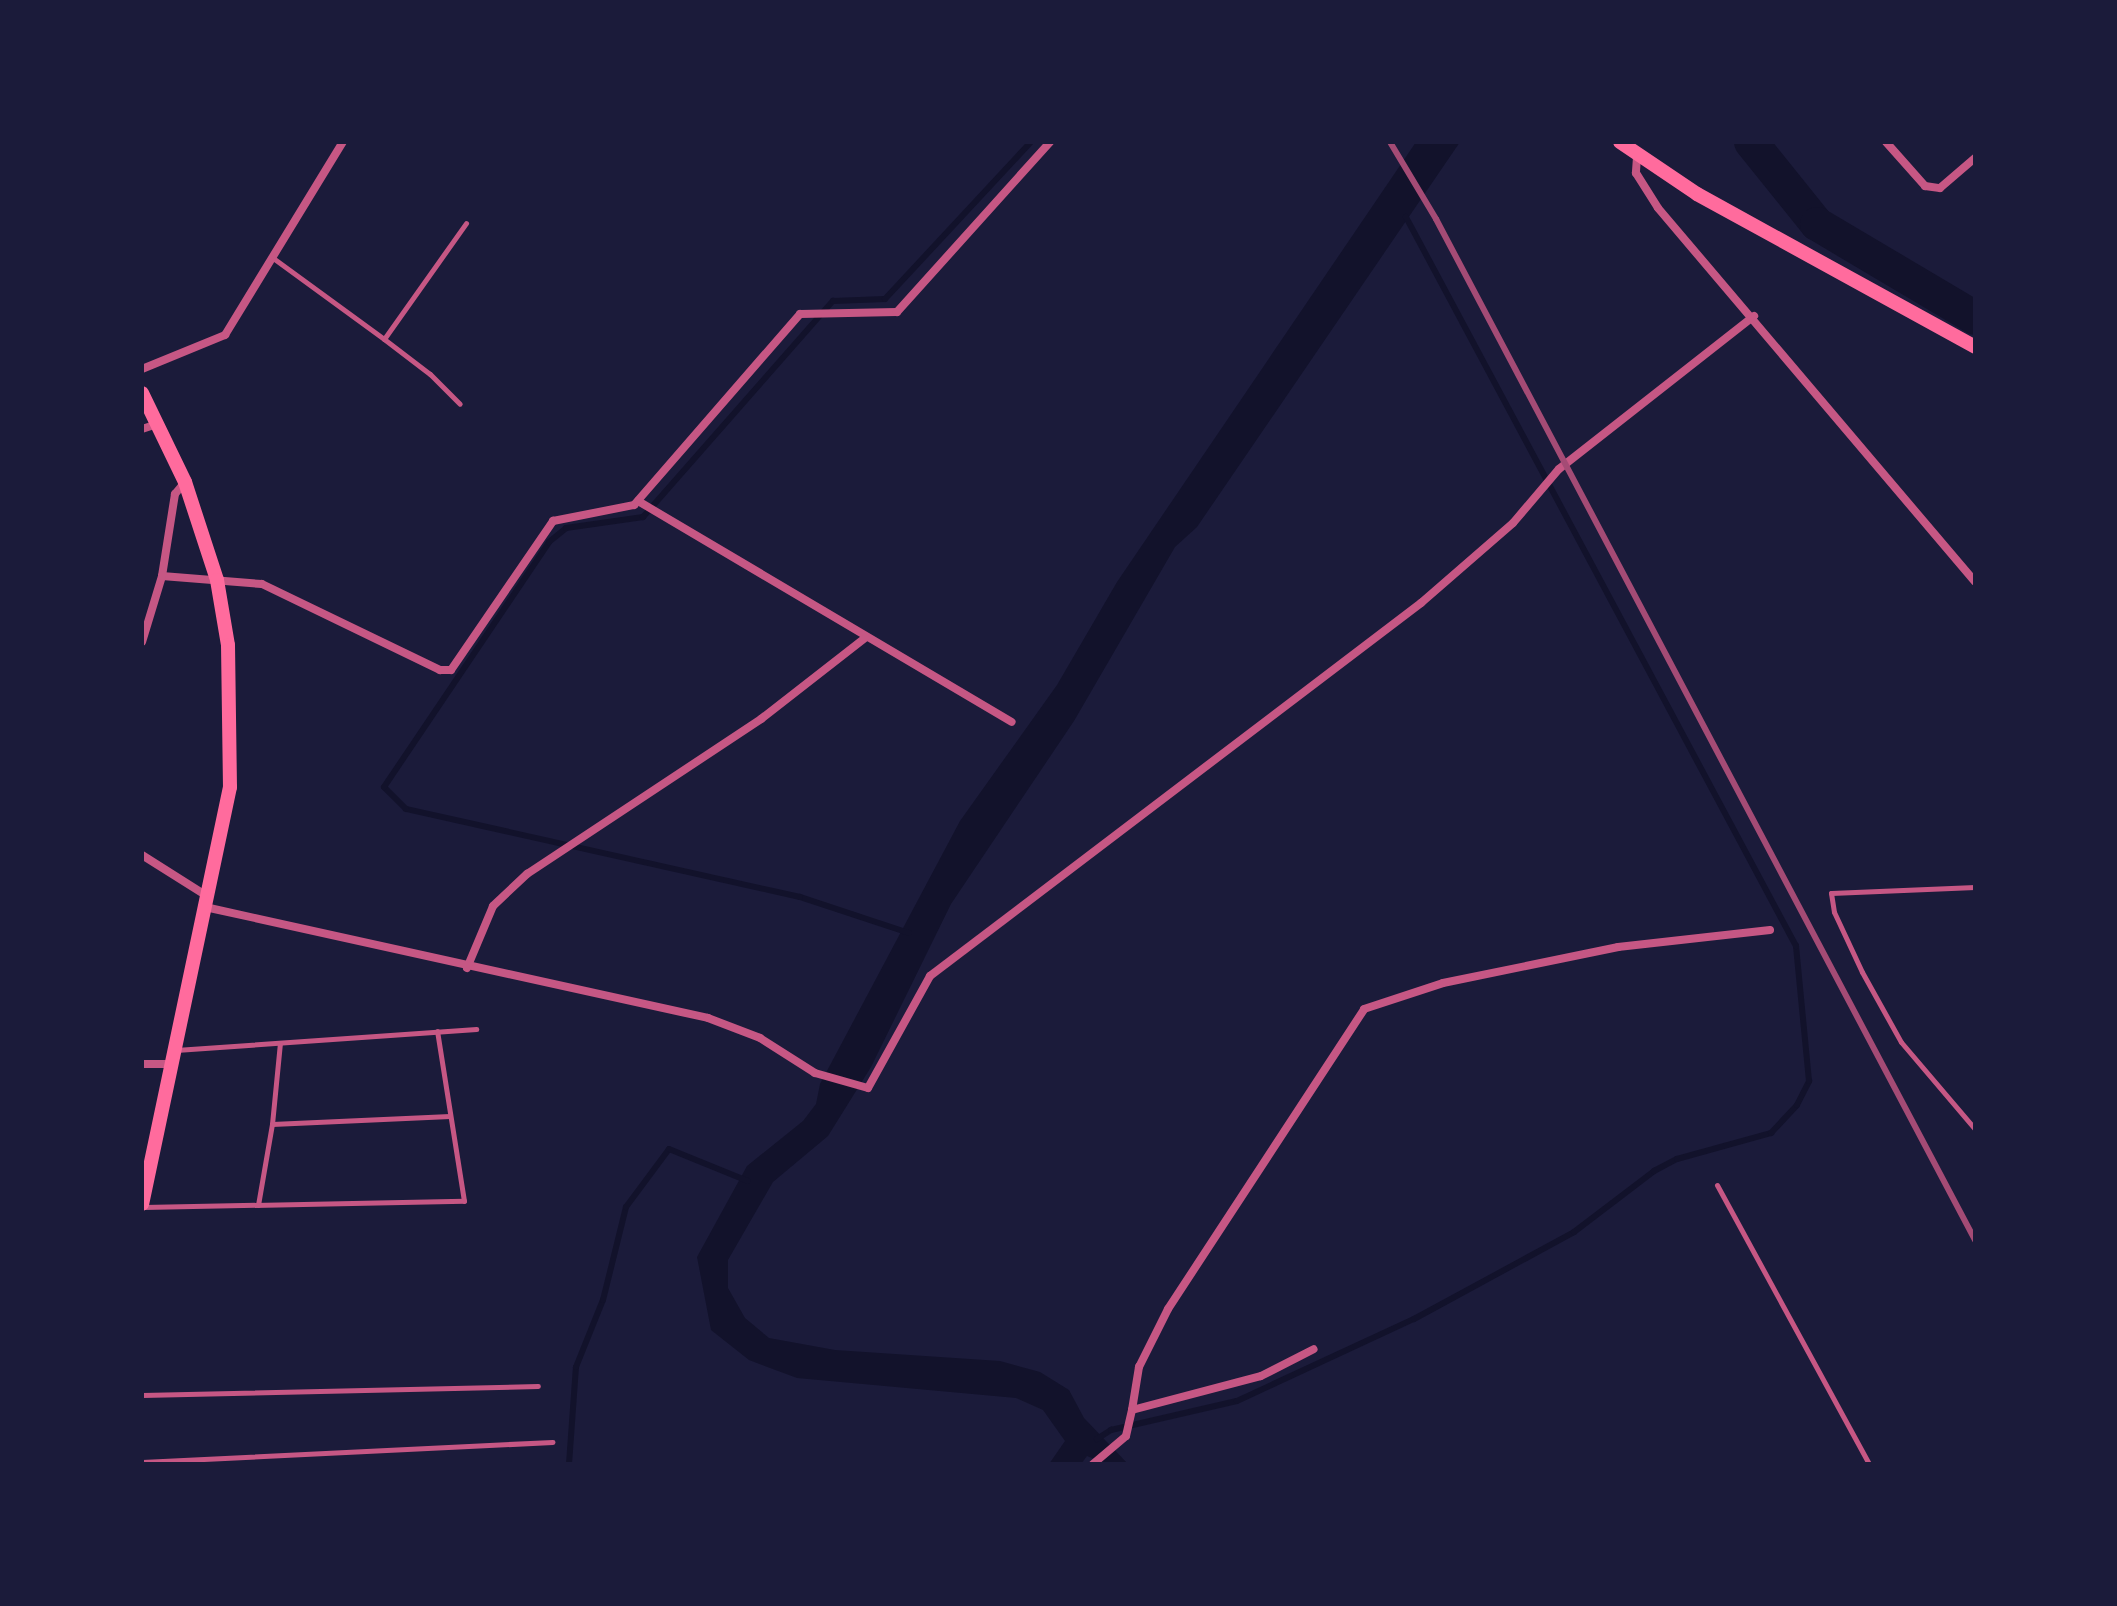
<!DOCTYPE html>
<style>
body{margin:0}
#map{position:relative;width:2117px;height:1606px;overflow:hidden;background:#1b1b3a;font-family:Jost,sans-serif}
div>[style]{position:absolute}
.water>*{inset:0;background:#12122b}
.stream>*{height:6px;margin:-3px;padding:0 3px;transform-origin:3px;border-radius:3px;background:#12122b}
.river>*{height:34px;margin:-17px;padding:0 17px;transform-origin:17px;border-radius:17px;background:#12122b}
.service>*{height:5px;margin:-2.5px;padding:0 2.5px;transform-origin:2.5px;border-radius:2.5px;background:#c65784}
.minor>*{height:8px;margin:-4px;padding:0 4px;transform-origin:4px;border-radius:4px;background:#c65784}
.secondary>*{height:14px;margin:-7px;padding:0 7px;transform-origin:7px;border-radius:7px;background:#ff6b9d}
.rail>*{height:6px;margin:-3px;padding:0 3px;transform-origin:3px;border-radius:3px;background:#a44b75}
span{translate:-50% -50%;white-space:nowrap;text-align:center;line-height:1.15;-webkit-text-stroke:6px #1b1b3a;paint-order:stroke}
.frame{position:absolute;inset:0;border:144px solid #1b1b3a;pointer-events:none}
</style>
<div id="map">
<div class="water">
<i style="clip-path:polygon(1416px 142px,1460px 142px,1197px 527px,1175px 547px,1074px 721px,951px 904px,871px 1067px,828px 1136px,773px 1182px,728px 1260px,728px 1288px,745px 1318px,769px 1338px,835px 1350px,1000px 1361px,1040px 1372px,1069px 1390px,1084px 1418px,1128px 1464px,1107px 1464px,1087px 1456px,1081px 1464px,1049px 1464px,1065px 1441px,1043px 1410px,1016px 1398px,797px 1378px,749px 1360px,711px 1330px,697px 1257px,747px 1166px,803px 1121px,816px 1104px,820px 1084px,960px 821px,1057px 685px,1117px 582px)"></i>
</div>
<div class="stream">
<i style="left:909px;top:933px;width:115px;rotate:-161.7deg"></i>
<i style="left:800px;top:897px;width:404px;rotate:-167.4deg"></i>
<i style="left:406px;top:809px;width:31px;rotate:-135deg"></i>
<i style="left:384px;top:787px;width:295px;rotate:-56deg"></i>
<i style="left:549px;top:542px;width:22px;rotate:-39deg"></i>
<i style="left:566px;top:528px;width:78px;rotate:-8.1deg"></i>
<i style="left:643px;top:517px;width:288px;rotate:-48.7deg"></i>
<i style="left:833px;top:301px;width:52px;rotate:-2.2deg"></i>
<i style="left:885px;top:299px;width:214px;rotate:-47.1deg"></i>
<i style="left:1097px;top:1439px;width:17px;rotate:-33deg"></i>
<i style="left:1111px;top:1430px;width:129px;rotate:-13deg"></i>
<i style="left:1237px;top:1401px;width:195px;rotate:-24.9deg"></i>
<i style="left:1414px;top:1319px;width:182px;rotate:-28.5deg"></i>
<i style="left:1574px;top:1232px;width:101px;rotate:-37.3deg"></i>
<i style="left:1654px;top:1171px;width:26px;rotate:-28deg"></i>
<i style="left:1677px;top:1159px;width:98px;rotate:-15.5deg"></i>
<i style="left:1771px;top:1133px;width:38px;rotate:-47deg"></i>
<i style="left:1797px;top:1105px;width:27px;rotate:-63deg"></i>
<i style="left:1809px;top:1081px;width:136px;rotate:-95.5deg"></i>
<i style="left:1796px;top:946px;width:827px;rotate:-118.15deg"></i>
<i style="left:569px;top:1464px;width:97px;rotate:-85.9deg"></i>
<i style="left:576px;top:1367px;width:72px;rotate:-68.1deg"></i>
<i style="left:603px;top:1300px;width:96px;rotate:-76.1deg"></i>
<i style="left:626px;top:1207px;width:72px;rotate:-53.4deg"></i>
<i style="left:669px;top:1149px;width:85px;rotate:22.1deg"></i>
</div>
<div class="river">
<i style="left:1751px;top:142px;width:105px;rotate:51.2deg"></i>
<i style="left:1817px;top:224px;width:184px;rotate:30.7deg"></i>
</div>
<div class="service">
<i style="left:273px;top:258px;width:137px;rotate:36.1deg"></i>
<i style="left:384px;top:339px;width:142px;rotate:-54.7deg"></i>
<i style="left:384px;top:339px;width:58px;rotate:37.3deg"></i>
<i style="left:430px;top:374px;width:42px;rotate:45deg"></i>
<i style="left:1975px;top:887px;width:144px;rotate:177.6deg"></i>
<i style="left:1831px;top:893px;width:19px;rotate:81deg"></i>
<i style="left:1834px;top:912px;width:66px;rotate:65deg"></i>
<i style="left:1862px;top:972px;width:80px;rotate:60.9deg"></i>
<i style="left:1901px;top:1042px;width:114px;rotate:49.6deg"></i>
<i style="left:176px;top:1050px;width:301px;rotate:-4deg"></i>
<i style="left:272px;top:1124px;width:81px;rotate:-84.4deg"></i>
<i style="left:1717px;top:1185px;width:318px;rotate:61.4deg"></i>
<i style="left:258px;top:1205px;width:82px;rotate:-80.2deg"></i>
<i style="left:272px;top:1124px;width:178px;rotate:-2.6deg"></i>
<i style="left:143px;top:1207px;width:321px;rotate:-1.1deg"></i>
<i style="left:464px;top:1201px;width:172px;rotate:-99deg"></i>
<i style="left:142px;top:1395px;width:396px;rotate:-1.3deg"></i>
<i style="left:142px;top:1462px;width:411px;rotate:-2.8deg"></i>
</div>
<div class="minor">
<i style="left:1886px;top:142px;width:59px;rotate:48.4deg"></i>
<i style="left:1925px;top:186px;width:15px;rotate:8deg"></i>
<i style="left:1940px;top:188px;width:46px;rotate:-40.6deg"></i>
<i style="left:1637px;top:157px;width:16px;rotate:94deg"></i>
<i style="left:1636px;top:173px;width:41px;rotate:57.8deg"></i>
<i style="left:1658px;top:208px;width:490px;rotate:49.7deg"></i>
<i style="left:142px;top:369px;width:90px;rotate:-22.3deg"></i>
<i style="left:225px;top:335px;width:226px;rotate:-58.6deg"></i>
<i style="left:142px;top:429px;width:16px;rotate:-18deg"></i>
<i style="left:638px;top:501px;width:434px;rotate:30.6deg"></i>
<i style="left:162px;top:576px;width:100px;rotate:4.6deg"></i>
<i style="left:262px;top:584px;width:198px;rotate:25.8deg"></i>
<i style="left:440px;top:670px;width:11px"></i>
<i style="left:451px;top:670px;width:181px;rotate:-55.6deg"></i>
<i style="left:553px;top:521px;width:83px;rotate:-11.2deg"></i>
<i style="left:634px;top:505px;width:253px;rotate:-49deg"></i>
<i style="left:800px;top:314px;width:97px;rotate:-1.2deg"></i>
<i style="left:897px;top:312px;width:229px;rotate:-48deg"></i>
<i style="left:142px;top:642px;width:69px;rotate:-73.1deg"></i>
<i style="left:162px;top:576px;width:83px;rotate:-81deg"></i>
<i style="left:175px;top:494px;width:16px;rotate:-50deg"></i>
<i style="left:142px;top:855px;width:77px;rotate:32.2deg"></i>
<i style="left:205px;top:907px;width:515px;rotate:12.44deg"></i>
<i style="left:708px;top:1018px;width:56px;rotate:21deg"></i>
<i style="left:760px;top:1038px;width:65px;rotate:32.5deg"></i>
<i style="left:815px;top:1073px;width:55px;rotate:15.8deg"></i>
<i style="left:868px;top:1088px;width:128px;rotate:-61deg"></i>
<i style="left:930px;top:976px;width:617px;rotate:-37.22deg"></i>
<i style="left:1421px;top:603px;width:122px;rotate:-41deg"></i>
<i style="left:1513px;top:523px;width:71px;rotate:-49.6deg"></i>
<i style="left:1559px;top:469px;width:248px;rotate:-38.1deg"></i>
<i style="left:467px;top:968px;width:67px;rotate:-67.2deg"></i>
<i style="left:493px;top:906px;width:47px;rotate:-43.3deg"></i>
<i style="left:527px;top:874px;width:281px;rotate:-33.5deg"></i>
<i style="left:761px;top:719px;width:132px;rotate:-37.9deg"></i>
<i style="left:142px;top:1064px;width:30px"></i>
<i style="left:1132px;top:1410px;width:44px;rotate:-80.8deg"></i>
<i style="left:1139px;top:1367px;width:65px;rotate:-63.4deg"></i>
<i style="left:1168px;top:1309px;width:358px;rotate:-56.8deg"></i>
<i style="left:1364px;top:1009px;width:83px;rotate:-18.2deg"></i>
<i style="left:1443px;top:983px;width:179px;rotate:-11.6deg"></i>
<i style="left:1618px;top:947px;width:153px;rotate:-6.4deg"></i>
<i style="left:1093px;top:1464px;width:43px;rotate:-40.3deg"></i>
<i style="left:1126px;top:1436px;width:27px;rotate:-77deg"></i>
<i style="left:1132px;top:1410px;width:133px;rotate:-14.8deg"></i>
<i style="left:1261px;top:1376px;width:59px;rotate:-27deg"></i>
</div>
<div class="secondary">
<i style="left:1620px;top:142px;width:93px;rotate:34deg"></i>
<i style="left:1697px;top:194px;width:317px;rotate:28.8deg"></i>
<i style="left:142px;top:393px;width:99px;rotate:64.2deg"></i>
<i style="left:185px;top:482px;width:103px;rotate:71.9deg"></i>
<i style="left:217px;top:580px;width:66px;rotate:80.4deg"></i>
<i style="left:228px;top:645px;width:142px;rotate:89.2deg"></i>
<i style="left:230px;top:787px;width:426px;rotate:101.9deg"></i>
</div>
<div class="rail">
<i style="left:1390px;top:142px;width:90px;rotate:59.1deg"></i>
<i style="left:1436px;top:219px;width:1155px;rotate:62.17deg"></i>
</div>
<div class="frame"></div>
</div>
